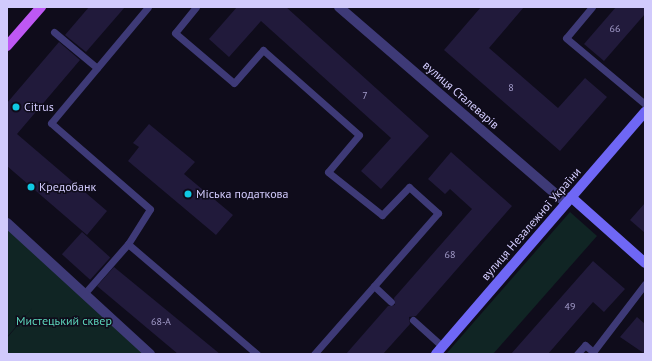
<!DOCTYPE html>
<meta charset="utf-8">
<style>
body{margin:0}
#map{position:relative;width:652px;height:361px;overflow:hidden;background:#0f0c1b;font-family:"PT Sans",sans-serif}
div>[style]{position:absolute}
.green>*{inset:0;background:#102524}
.building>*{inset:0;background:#211a3b;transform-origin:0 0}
.lane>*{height:7px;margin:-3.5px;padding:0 3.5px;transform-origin:3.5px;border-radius:3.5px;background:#3e3a77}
.street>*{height:10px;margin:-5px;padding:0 5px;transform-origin:5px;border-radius:5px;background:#3e3a77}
.secondary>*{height:10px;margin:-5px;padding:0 5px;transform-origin:5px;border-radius:5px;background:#6f67f5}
.primary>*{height:10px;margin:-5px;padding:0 5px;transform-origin:5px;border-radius:5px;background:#be58f4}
.dots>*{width:11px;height:11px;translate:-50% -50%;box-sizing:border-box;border:2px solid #0f0c1b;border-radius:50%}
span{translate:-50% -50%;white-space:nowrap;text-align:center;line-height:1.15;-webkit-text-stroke:3px #0f0c1b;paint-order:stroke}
.number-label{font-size:10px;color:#a59ecc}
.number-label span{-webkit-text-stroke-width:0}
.street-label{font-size:12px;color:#d1cafc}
.poi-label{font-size:12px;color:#d1cafc}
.left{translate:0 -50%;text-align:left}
.park-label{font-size:12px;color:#5cd5ba}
.frame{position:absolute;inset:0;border:8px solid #d1cafc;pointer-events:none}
</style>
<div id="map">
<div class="green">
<i style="clip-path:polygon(570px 212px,597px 236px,493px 354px,446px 354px)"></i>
<i style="clip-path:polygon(7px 223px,150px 354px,7px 354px,7px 338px,34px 306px,7px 337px)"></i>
</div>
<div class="building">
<i style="clip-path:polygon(89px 7px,125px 7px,86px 52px,65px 35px)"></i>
<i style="clip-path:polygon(237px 7px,286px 7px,429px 136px,381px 189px,361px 171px,391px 138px,261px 21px,229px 57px,209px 39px)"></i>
<i style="clip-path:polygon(481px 7px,524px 7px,489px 48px,558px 108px,585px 78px,607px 97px,560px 151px,444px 50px)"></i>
<i style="clip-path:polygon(616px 7px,645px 7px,645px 14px,604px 61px,584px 44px)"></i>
<i style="clip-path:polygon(59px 42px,80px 60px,17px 134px,107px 211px,87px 235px,7px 166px,7px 103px)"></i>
<i style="clip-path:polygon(149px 124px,195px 162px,184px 174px,233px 215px,216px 235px,128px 161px,139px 147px,133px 143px)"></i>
<i style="clip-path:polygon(451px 152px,512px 206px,416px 316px,409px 317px,410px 324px,383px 354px,346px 354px,388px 306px,395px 305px,394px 298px,472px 209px,450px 189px,445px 194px,428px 179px)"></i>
<i style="clip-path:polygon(645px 203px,645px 233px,630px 220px)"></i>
<i style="left:82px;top:232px;width:38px;height:30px;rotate:42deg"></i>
<i style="clip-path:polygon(593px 261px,625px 289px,604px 312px,593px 302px,548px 354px,511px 354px)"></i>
<i style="clip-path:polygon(114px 267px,220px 354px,178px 354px,97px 286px)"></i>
<i style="clip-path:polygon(637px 317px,645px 324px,645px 354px,620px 337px)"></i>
</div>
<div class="lane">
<i style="left:196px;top:7px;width:33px;rotate:129deg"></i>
<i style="left:175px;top:33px;width:77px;rotate:40.3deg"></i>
<i style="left:234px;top:83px;width:44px;rotate:-48.7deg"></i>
<i style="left:263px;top:50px;width:128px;rotate:41.5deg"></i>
<i style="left:359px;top:135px;width:48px;rotate:130deg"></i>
<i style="left:328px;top:172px;width:69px;rotate:38.5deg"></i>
<i style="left:382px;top:215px;width:39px;rotate:-46deg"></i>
<i style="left:409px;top:187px;width:39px;rotate:42deg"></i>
<i style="left:438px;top:213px;width:188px;rotate:131.3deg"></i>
<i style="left:592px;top:7px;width:40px;rotate:130deg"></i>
<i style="left:566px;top:38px;width:103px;rotate:39.9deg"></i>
<i style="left:54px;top:32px;width:56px;rotate:39.9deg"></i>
<i style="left:128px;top:244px;width:170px;rotate:40.5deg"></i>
<i style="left:374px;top:286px;width:23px;rotate:43deg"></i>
<i style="left:84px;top:294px;width:67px;rotate:-48.7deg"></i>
<i style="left:128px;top:244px;width:41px;rotate:-57.8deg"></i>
<i style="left:150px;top:209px;width:131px;rotate:-139deg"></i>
<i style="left:51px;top:123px;width:151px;rotate:-50.1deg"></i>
<i style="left:413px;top:320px;width:39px;rotate:42deg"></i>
<i style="left:577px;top:354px;width:12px;rotate:-48deg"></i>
<i style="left:585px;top:345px;width:11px;rotate:41deg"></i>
<i style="left:593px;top:352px;width:86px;rotate:-52.6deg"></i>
</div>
<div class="street">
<i style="left:339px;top:7px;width:300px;rotate:40.8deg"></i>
<i style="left:7px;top:223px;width:194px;rotate:42.5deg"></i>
</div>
<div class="secondary">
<i style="left:571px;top:197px;width:99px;rotate:41.7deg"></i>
<i style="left:436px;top:354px;width:320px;rotate:-49.2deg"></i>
</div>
<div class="primary">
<i style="left:7px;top:46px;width:52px;rotate:-48.9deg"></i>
</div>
<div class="dots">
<i style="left:16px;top:107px;background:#0fc8e3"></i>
<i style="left:31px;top:187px;background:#0fc8e3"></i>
<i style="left:188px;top:194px;background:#0fc8e3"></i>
</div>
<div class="number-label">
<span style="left:615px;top:29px">66</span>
<span style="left:511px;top:88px">8</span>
<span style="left:365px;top:96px">7</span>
<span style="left:450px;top:255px">68</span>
<span style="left:570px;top:307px">49</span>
<span style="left:161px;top:322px">68-А</span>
</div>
<div class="street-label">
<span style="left:461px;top:95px;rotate:41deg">вулиця Сталеварів</span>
<span style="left:531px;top:224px;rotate:-49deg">вулиця Незалежної України</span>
</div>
<div class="poi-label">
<span class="left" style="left:24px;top:107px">Citrus</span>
<span class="left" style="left:39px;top:187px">Кредобанк</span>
<span class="left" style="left:196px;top:194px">Міська податкова</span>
</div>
<div class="park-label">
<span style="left:64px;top:321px">Мистецький сквер</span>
</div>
<div class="frame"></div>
</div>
